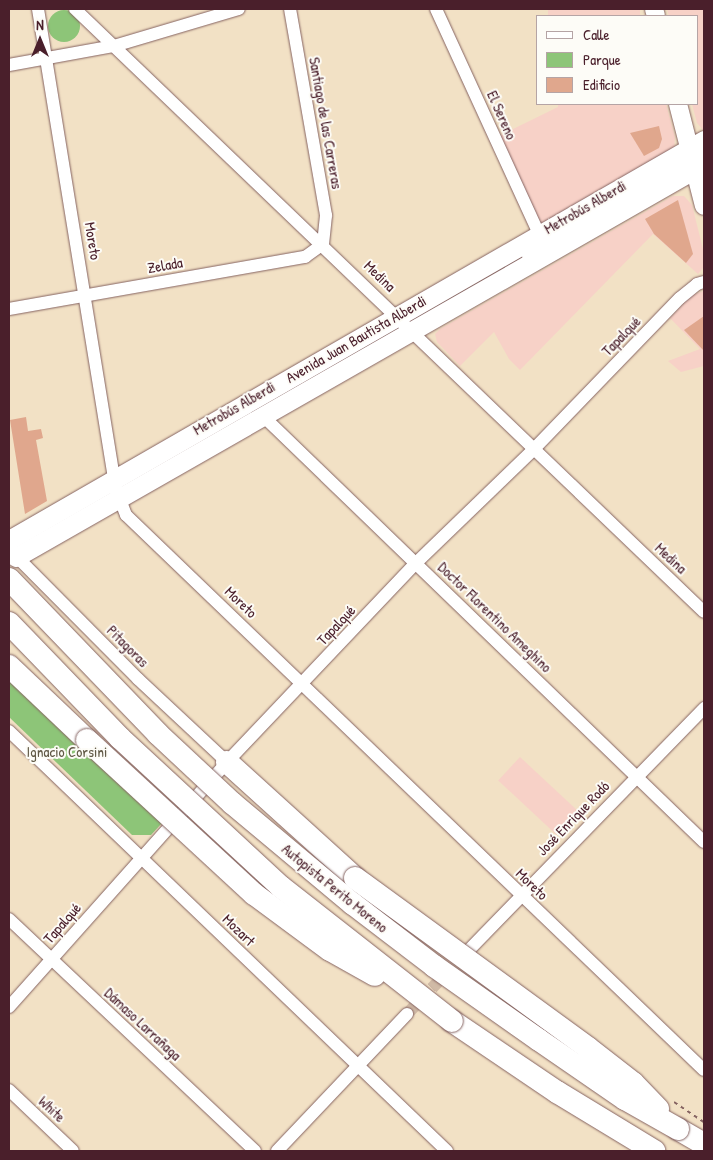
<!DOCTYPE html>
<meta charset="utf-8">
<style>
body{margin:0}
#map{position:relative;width:713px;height:1160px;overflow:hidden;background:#f2e1c5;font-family:"Patrick Hand",sans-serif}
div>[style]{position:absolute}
.built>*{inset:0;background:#f7d1c7;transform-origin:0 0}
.green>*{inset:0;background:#8dc578}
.round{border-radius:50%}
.building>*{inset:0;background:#e0a78d}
.minor-tunnel>*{height:12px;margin-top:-6px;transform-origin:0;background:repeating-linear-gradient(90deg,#d0baa6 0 12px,transparent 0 18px)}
.path>*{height:2px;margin-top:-1px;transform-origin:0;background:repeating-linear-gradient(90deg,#856361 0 4px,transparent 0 8px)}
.roads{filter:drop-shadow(0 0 1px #856361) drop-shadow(0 0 1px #856361)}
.service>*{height:6px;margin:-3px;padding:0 3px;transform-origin:3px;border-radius:3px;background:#fff}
.minor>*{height:12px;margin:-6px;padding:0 6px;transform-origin:6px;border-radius:6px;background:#fff}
.secondary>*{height:18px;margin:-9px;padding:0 9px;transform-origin:9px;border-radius:9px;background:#fff}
.primary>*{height:19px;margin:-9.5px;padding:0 9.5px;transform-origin:9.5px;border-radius:9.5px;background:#fff}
.motorway>*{height:22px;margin:-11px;padding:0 11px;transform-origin:11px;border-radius:11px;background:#fff}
.bridges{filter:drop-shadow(0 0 1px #856361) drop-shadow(0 0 1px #856361)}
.motorway-bridge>*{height:22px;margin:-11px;padding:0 11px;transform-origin:11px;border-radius:11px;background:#fff}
span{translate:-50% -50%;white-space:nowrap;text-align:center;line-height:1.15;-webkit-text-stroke:4px #fdfcf7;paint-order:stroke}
.street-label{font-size:15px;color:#4a1f2b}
.park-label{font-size:15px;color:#615946}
.frame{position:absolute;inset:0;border:10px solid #4a1f2b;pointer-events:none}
.legend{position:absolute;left:536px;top:15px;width:162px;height:90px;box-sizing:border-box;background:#fdfcf7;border:1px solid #b5a4a5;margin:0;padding:6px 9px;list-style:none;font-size:15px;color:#4a1f2b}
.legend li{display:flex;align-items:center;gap:10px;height:25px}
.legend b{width:25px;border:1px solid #b5a4a5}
.north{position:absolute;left:15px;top:15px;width:50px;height:50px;-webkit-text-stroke:4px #fdfcf7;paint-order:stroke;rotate:0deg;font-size:14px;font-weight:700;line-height:20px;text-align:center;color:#4a1f2b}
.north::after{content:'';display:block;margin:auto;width:18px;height:22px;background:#4a1f2b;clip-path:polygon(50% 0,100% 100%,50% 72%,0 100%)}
</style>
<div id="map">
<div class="built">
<i style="left:548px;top:9px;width:92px;height:7px"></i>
<i style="clip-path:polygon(667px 9px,704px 9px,704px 131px,697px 123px,692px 104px,697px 104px,697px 16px,669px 16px)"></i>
<i style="clip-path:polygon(558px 104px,666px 104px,675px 137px,674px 151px,544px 225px,538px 221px,499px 136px,558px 107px)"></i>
<i style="clip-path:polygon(673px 196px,684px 196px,692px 205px,704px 253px,704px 267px,698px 274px,653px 234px,520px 370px,509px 359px,494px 332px,460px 366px,437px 342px,435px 334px,440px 329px)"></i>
<i style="clip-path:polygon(704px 291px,704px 366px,681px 372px,668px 361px,700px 349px,670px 318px,692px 295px)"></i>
<i style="left:520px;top:757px;width:80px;height:32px;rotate:43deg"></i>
</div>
<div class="green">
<i class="round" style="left:48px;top:10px;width:32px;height:32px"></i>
<i style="clip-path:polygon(9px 675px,162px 823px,151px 835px,132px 835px,9px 717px)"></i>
</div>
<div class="building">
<i style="clip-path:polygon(659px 126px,662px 139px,659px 148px,644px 156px,630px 133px)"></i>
<i style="clip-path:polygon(678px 200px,693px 254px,686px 263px,654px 234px,645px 219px)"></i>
<i style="clip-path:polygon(704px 316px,704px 351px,684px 330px)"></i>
<i style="clip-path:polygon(26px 417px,28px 431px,41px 429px,43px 438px,36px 440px,47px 501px,25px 514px,10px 420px)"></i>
</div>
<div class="minor-tunnel">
<i style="left:407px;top:1014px;width:85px;rotate:-46deg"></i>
</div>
<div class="path">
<i style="left:674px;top:1102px;width:36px;rotate:34deg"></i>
</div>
<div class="roads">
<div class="service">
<i style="left:525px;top:256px;width:207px;rotate:-29.9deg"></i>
</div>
<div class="minor">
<i style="left:38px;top:9px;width:486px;rotate:80.8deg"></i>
<i style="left:116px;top:489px;width:28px;rotate:69deg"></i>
<i style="left:126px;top:515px;width:801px;rotate:43.84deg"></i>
<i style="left:75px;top:9px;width:871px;rotate:43.79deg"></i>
<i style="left:436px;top:9px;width:247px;rotate:65.4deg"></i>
<i style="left:9px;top:65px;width:107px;rotate:-10.3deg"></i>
<i style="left:114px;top:46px;width:130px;rotate:-16.5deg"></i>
<i style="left:9px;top:309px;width:301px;rotate:-10deg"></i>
<i style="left:305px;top:257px;width:22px;rotate:-36deg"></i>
<i style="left:323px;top:244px;width:29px;rotate:-84deg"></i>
<i style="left:326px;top:215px;width:209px;rotate:-99.9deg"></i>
<i style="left:263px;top:416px;width:613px;rotate:44.01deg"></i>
<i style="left:9px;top:549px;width:183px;rotate:45.2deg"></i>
<i style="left:138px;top:679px;width:122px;rotate:43deg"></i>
<i style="left:9px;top:731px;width:607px;rotate:43.8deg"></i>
<i style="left:9px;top:919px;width:338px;rotate:43.3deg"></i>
<i style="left:466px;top:953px;width:342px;rotate:-45.8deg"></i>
<i style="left:9px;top:1007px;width:328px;rotate:-48.3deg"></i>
<i style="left:227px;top:762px;width:274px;rotate:-46.5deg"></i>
<i style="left:416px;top:563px;width:163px;rotate:-44deg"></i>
<i style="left:533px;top:450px;width:211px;rotate:-46deg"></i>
<i style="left:680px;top:298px;width:22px;rotate:-39deg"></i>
<i style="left:697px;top:284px;width:7px;rotate:-16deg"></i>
<i style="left:9px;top:1090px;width:88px;rotate:43.6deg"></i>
<i style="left:277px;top:1151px;width:189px;rotate:-46.5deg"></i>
</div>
<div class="secondary">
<i style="left:654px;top:9px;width:7px;rotate:74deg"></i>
<i style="left:678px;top:104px;width:105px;rotate:75.7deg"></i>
</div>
<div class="primary">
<i style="left:9px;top:540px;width:802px;rotate:-29.92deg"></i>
<i style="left:16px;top:557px;width:792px;rotate:-29.74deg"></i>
</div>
<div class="motorway">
<i style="left:9px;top:666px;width:108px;rotate:43.5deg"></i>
<i style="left:227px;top:762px;width:173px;rotate:42.2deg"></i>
<i style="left:452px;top:1021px;width:127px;rotate:34.1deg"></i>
<i style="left:557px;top:1092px;width:114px;rotate:31.3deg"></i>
<i style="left:678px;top:1129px;width:30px;rotate:30deg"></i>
</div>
</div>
<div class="bridges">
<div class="motorway-bridge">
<i style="left:9px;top:579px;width:215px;rotate:46.1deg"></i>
<i style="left:158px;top:734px;width:101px;rotate:43deg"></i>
<i style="left:232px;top:803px;width:158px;rotate:39.9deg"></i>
<i style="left:353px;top:904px;width:102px;rotate:37.4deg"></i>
<i style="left:434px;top:966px;width:128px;rotate:35.2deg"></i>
<i style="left:539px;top:1040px;width:104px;rotate:34.5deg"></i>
<i style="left:625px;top:1099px;width:61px;rotate:29.5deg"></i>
<i style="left:9px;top:623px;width:160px;rotate:46deg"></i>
<i style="left:120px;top:738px;width:219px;rotate:42.8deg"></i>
<i style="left:281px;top:887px;width:217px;rotate:38.1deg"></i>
<i style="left:87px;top:740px;width:227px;rotate:42.7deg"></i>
<i style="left:254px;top:894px;width:94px;rotate:36.4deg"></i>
<i style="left:330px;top:950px;width:51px;rotate:29.1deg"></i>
<i style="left:355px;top:878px;width:288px;rotate:36.1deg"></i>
<i style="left:588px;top:1048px;width:57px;rotate:37.9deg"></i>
<i style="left:633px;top:1083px;width:36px;rotate:46deg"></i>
</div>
</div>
<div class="street-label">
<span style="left:502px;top:115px;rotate:66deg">El Sereno</span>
<span style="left:326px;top:123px;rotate:80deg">Santiago de las Carreras</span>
<span style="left:585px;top:207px;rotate:-30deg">Metrobús Alberdi</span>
<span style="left:93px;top:241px;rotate:81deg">Moreto</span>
<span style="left:165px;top:265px;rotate:-10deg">Zelada</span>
<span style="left:380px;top:276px;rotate:44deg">Medina</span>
<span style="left:621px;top:336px;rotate:-46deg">Tapalqué</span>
<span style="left:356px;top:339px;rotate:-30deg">Avenida Juan Bautista Alberdi</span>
<span style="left:234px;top:408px;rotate:-30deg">Metrobús Alberdi</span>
<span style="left:671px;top:558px;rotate:43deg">Medina</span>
<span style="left:241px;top:602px;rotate:44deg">Moreto</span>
<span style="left:495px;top:617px;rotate:44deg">Doctor Florentino Ameghino</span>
<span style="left:336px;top:625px;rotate:-47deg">Tapalqué</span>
<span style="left:128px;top:646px;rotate:45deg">Pitagoras</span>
<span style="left:573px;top:818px;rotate:-46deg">José Enrique Rodó</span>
<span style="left:532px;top:884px;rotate:44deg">Moreto</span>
<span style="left:335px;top:888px;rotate:39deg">Autopista Perito Moreno</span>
<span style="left:62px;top:923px;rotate:-49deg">Tapalqué</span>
<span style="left:239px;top:930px;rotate:44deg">Mozart</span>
<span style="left:143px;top:1024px;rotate:43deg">Dámaso Larrañaga</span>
<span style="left:52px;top:1109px;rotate:43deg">White</span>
</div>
<div class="park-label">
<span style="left:67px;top:752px">Ignacio Corsini</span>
</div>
<div class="frame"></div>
<ul class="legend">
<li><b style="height:6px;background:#fff"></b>Calle</li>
<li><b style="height:14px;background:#8dc578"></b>Parque</li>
<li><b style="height:14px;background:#e0a78d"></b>Edificio</li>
</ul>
<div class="north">N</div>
</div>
